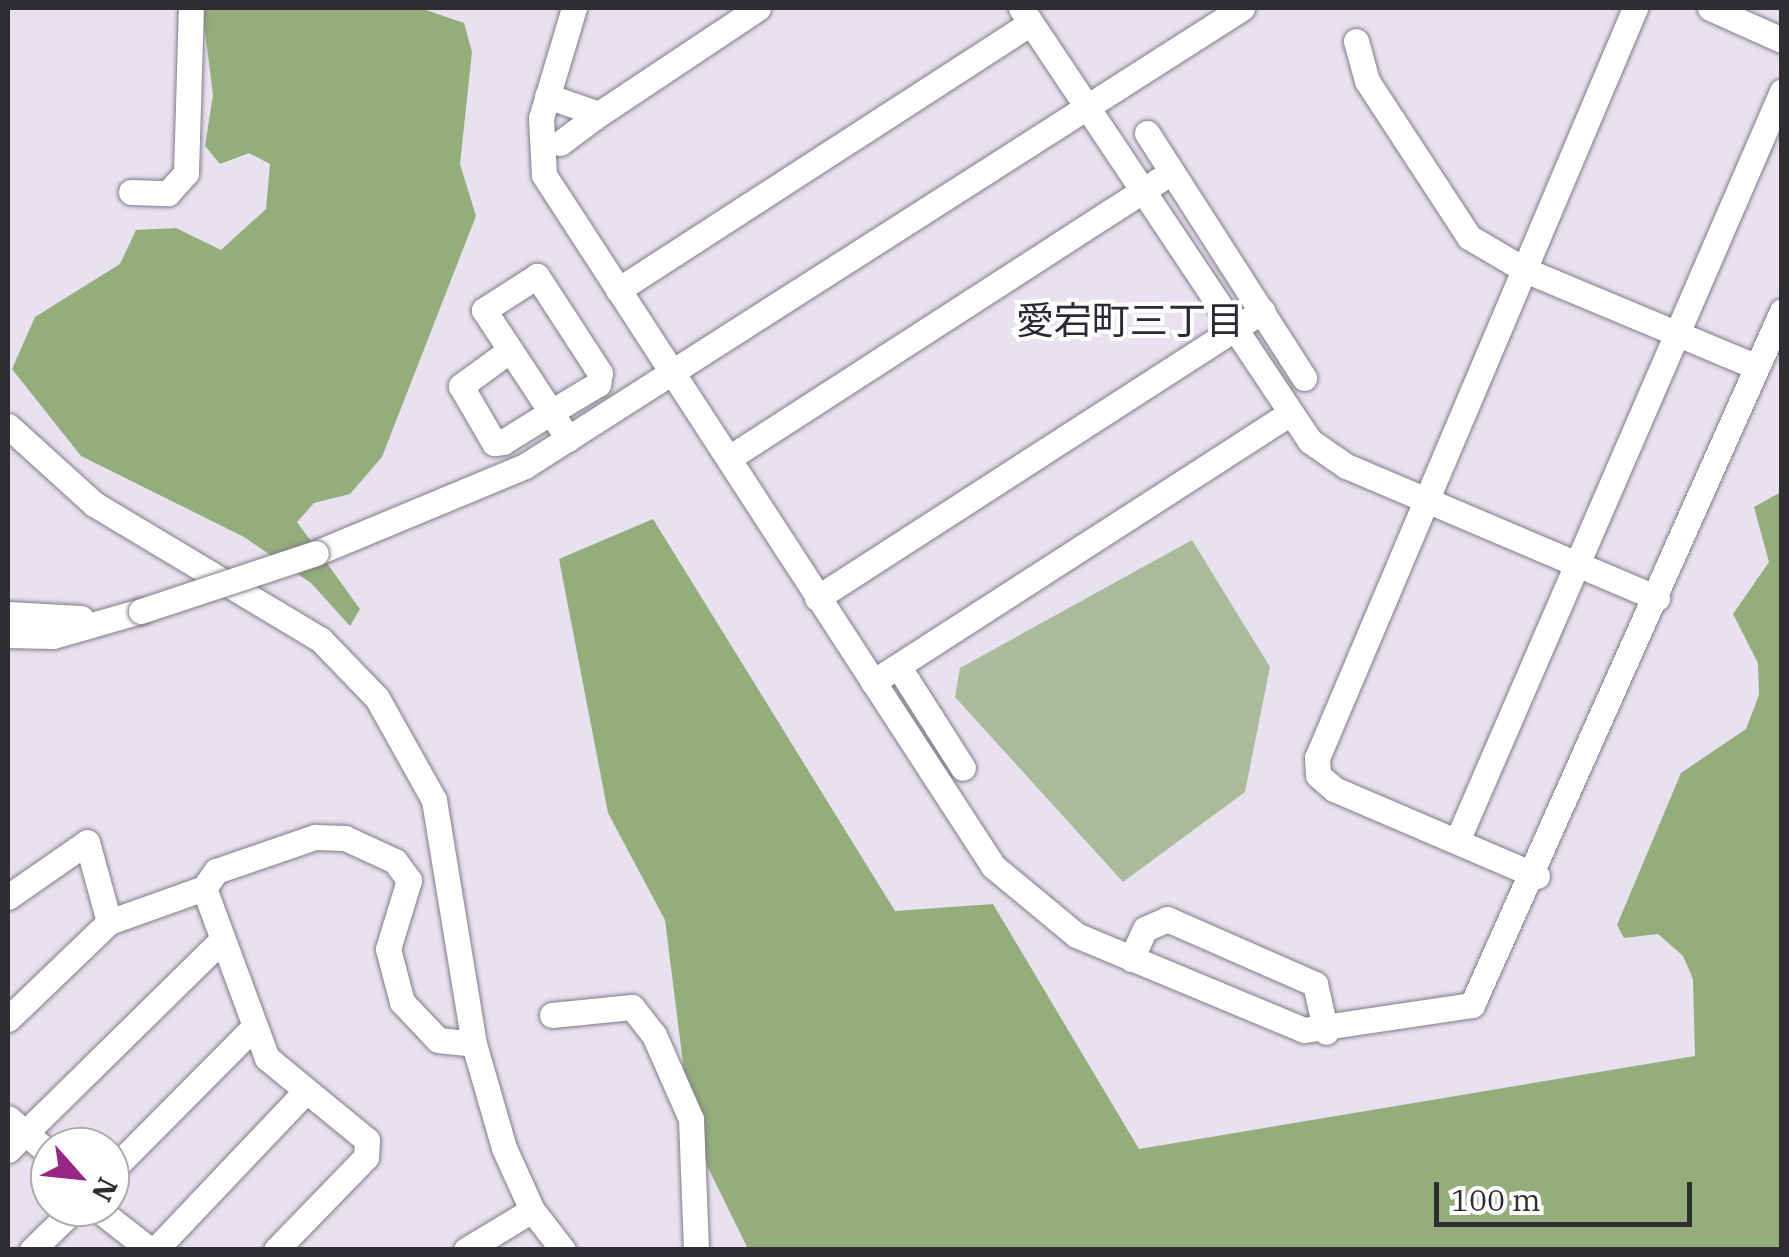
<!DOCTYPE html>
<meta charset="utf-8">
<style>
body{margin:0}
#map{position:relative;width:1789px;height:1257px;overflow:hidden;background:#e8e2f0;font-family:"IBM Plex Serif","Noto Sans JP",serif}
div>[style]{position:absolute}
.green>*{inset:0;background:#a9bb99}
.forest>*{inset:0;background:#93ad7b}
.roads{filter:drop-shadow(0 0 2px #817b88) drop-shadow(0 0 2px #817b88)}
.minor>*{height:25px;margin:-12.5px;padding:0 12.5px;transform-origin:12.5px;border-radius:12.5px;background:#fff}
.bridges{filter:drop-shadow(0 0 2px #817b88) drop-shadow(0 0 2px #817b88)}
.minor-bridge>*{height:25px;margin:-12.5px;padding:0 12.5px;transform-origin:12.5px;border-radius:12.5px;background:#fff}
span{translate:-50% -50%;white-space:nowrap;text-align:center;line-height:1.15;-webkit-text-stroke:8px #fff;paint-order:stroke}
.neighbourhood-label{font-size:38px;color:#2d2933}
.frame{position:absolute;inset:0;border:10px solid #2f2c32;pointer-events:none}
.north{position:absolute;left:30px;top:1127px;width:100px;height:100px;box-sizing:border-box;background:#fff;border:2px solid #acabad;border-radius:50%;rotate:117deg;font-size:28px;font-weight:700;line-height:40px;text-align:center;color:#2f2c32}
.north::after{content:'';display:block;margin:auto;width:35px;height:45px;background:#972685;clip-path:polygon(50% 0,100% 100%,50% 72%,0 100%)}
.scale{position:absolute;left:1434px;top:1182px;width:258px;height:45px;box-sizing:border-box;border:5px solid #2f2c32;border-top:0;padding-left:12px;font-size:30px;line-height:35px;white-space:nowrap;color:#2f2c32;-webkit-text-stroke:8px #fff;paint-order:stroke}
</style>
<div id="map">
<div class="green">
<i style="clip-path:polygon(1192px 540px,1270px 667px,1245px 792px,1123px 882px,955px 697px,960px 668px)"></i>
</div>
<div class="forest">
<i style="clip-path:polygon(202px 8px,420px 8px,464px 23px,472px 52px,460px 164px,476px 216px,382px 457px,350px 494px,314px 503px,297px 522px,360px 609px,350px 626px,311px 583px,244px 537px,81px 456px,12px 369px,35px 317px,120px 264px,136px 230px,176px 228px,221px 250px,266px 209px,270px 164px,249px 153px,220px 164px,205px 146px,213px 95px)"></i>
<i style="clip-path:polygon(1781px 492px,1781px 1249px,748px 1249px,692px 1135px,665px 920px,608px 813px,559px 559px,653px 519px,895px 911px,993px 904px,1139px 1149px,1695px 1056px,1693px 979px,1683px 956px,1658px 934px,1624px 938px,1617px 925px,1681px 773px,1746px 729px,1759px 695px,1758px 663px,1733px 614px,1769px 562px,1754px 507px)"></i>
</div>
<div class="roads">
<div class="minor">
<i style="left:574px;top:8px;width:115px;rotate:106.7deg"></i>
<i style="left:541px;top:118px;width:57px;rotate:87deg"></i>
<i style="left:544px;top:175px;width:824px;rotate:56.98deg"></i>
<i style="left:993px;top:866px;width:108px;rotate:39.7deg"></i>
<i style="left:1076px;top:935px;width:247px;rotate:22.6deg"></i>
<i style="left:1304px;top:1030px;width:170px;rotate:-8.5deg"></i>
<i style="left:1472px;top:1005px;width:760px;rotate:-65.93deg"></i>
<i style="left:1021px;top:8px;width:521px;rotate:56.28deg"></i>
<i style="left:1310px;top:441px;width:44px;rotate:34.8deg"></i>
<i style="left:1346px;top:466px;width:338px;rotate:23deg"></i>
<i style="left:1710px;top:8px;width:79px;rotate:24deg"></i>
<i style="left:1356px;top:41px;width:41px;rotate:74.6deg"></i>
<i style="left:1367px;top:81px;width:186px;rotate:56.8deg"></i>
<i style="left:1469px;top:237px;width:65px;rotate:30.5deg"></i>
<i style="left:1525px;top:270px;width:251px;rotate:22.7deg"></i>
<i style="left:547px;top:96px;width:55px;rotate:19.1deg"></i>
<i style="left:599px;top:114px;width:191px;rotate:-33.7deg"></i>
<i style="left:1147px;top:133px;width:291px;rotate:57.3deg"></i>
<i style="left:560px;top:143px;width:49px;rotate:-36.6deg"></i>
<i style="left:131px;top:192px;width:37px;rotate:2deg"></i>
<i style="left:168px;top:193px;width:27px;rotate:-48deg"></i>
<i style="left:186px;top:173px;width:165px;rotate:-88.3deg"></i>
<i style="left:618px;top:290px;width:491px;rotate:-32.9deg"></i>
<i style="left:510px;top:350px;width:61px;rotate:143.7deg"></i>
<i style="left:461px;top:386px;width:66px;rotate:59.9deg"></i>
<i style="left:494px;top:443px;width:9px;rotate:-6deg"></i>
<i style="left:503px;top:442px;width:57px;rotate:-32deg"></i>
<i style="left:551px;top:412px;width:55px;rotate:-30.8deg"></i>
<i style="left:598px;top:384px;width:11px;rotate:-80deg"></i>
<i style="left:600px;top:373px;width:116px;rotate:-123deg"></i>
<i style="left:537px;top:276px;width:63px;rotate:147.3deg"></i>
<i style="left:484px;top:310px;width:122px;rotate:56.7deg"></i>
<i style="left:551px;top:412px;width:32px;rotate:58deg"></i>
<i style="left:8px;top:426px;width:116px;rotate:42.2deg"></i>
<i style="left:94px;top:504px;width:263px;rotate:30.9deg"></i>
<i style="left:320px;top:639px;width:82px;rotate:46deg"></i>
<i style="left:377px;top:698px;width:117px;rotate:60.8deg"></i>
<i style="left:434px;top:800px;width:247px;rotate:80.7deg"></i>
<i style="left:474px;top:1044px;width:108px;rotate:73.9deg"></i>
<i style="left:504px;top:1148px;width:68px;rotate:65.7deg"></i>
<i style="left:532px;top:1210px;width:51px;rotate:52.2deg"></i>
<i style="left:729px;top:458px;width:525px;rotate:-32.87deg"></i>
<i style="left:316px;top:553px;width:226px;rotate:-22.6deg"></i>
<i style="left:525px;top:466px;width:851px;rotate:-32.57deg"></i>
<i style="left:817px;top:598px;width:530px;rotate:-32.82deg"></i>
<i style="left:8px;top:614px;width:73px;rotate:3.1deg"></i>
<i style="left:8px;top:635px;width:45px;rotate:1.3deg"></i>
<i style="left:53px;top:636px;width:91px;rotate:-15.9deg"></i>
<i style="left:900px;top:669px;width:117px;rotate:57.5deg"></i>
<i style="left:873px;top:682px;width:493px;rotate:-32.8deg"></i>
<i style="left:1457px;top:841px;width:817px;rotate:-66.57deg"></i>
<i style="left:1537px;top:876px;width:221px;rotate:-156.8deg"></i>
<i style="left:1334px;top:789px;width:21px;rotate:-139deg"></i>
<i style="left:1318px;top:775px;width:17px;rotate:-93deg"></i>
<i style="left:1317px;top:758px;width:815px;rotate:-67.02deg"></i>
<i style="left:204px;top:888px;width:181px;rotate:69.7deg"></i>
<i style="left:267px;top:1058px;width:129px;rotate:39.4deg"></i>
<i style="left:367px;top:1140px;width:17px;rotate:93deg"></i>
<i style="left:366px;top:1157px;width:129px;rotate:134.1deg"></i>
<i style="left:8px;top:897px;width:96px;rotate:-34.8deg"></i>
<i style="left:87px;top:842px;width:83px;rotate:74.6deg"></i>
<i style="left:1131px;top:959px;width:33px;rotate:-65deg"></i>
<i style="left:1145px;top:929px;width:24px;rotate:-24deg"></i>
<i style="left:1167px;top:919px;width:162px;rotate:23.7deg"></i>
<i style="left:1315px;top:984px;width:49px;rotate:77.1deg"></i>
<i style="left:552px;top:1015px;width:80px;rotate:-5.7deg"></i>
<i style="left:632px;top:1007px;width:36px;rotate:52deg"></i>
<i style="left:654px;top:1035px;width:92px;rotate:66.2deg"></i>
<i style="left:691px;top:1119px;width:131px;rotate:87.8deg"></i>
<i style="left:8px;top:1019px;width:140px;rotate:-43.8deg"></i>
<i style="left:109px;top:922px;width:101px;rotate:-19.7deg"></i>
<i style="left:204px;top:888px;width:21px;rotate:-55deg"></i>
<i style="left:216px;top:871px;width:105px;rotate:-19deg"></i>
<i style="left:315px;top:837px;width:30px;rotate:2deg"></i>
<i style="left:345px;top:838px;width:55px;rotate:24.7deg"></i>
<i style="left:395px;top:861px;width:24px;rotate:54deg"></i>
<i style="left:409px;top:880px;width:72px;rotate:106.9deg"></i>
<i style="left:388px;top:949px;width:55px;rotate:75.2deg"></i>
<i style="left:402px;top:1002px;width:52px;rotate:46.5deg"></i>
<i style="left:438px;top:1040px;width:36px;rotate:6deg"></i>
<i style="left:8px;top:1118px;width:55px;rotate:40.6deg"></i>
<i style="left:8px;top:1150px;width:298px;rotate:-44.5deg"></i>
<i style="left:110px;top:1172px;width:199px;rotate:-45.2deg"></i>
<i style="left:95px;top:1207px;width:70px;rotate:38deg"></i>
<i style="left:32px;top:1250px;width:62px;rotate:-44.3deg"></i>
<i style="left:155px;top:1250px;width:218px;rotate:-46.5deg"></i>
<i style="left:466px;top:1250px;width:77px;rotate:-31.2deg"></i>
</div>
</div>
<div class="bridges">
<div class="minor-bridge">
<i style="left:141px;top:611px;width:184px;rotate:-18.3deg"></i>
</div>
</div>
<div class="neighbourhood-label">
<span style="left:1130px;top:320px">愛宕町三丁目</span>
</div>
<div class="frame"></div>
<div class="north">N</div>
<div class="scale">100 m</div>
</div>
